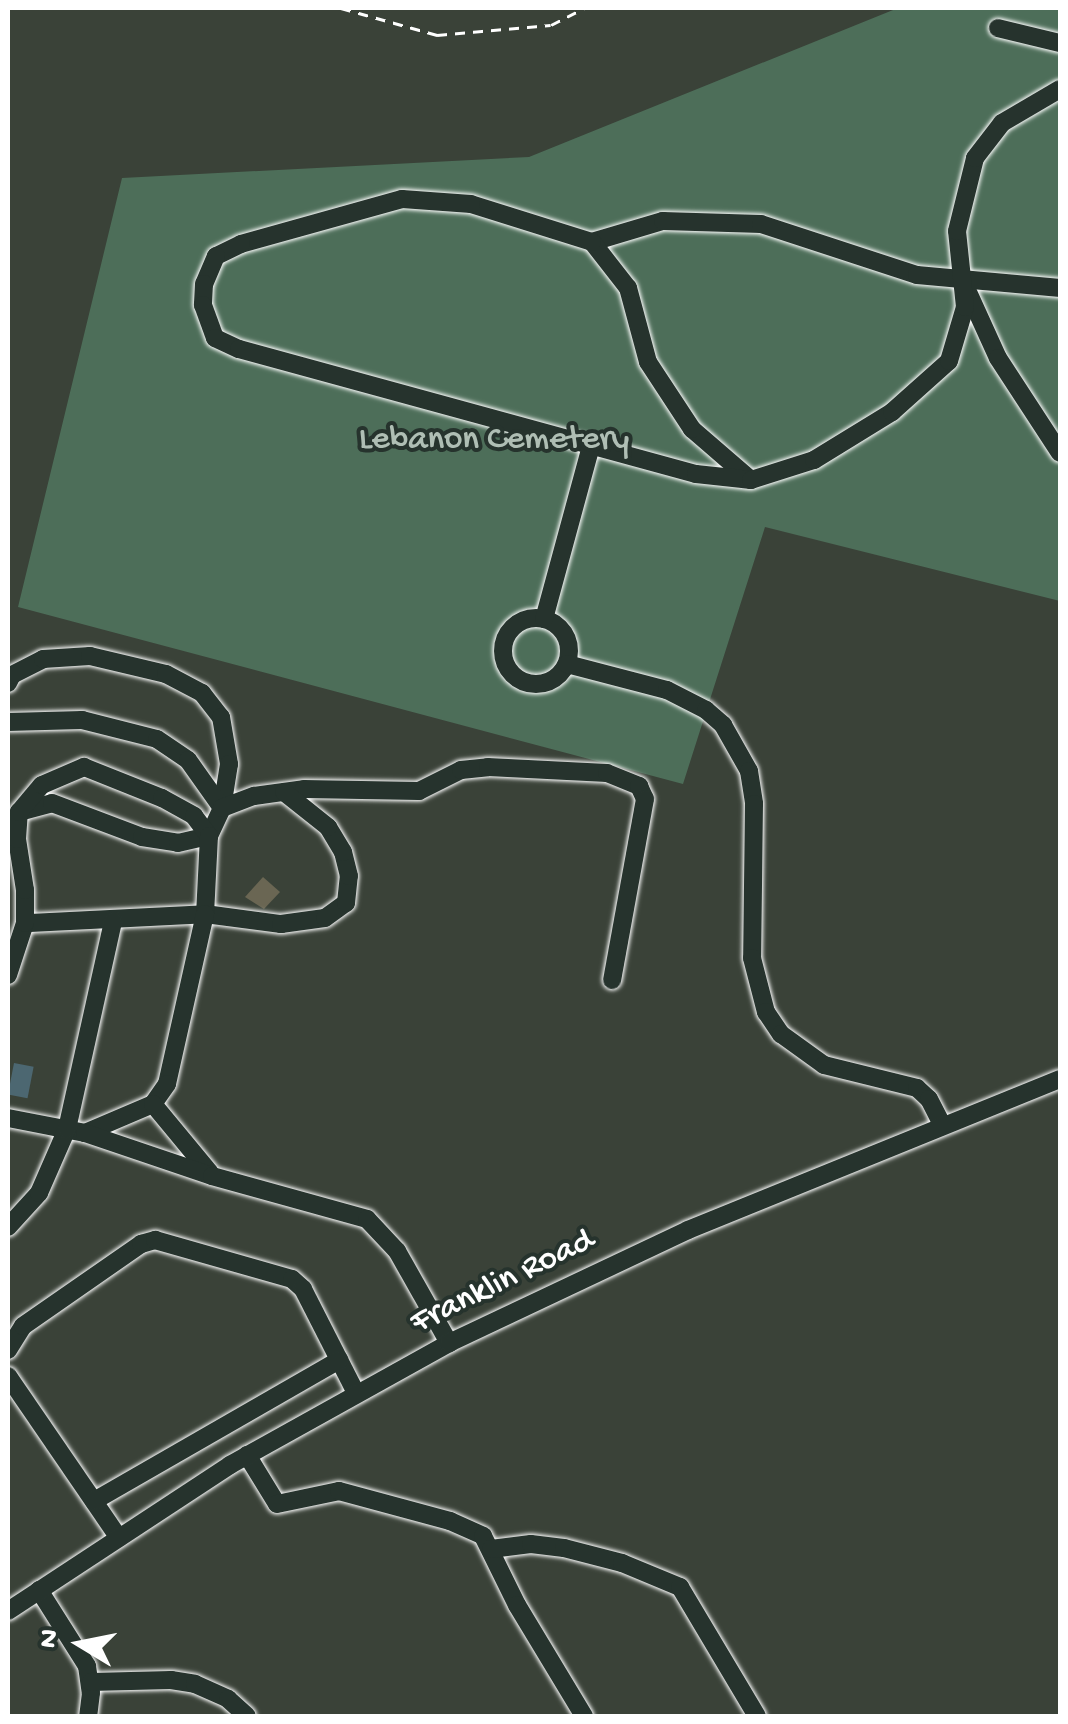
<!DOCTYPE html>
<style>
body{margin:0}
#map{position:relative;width:1068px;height:1724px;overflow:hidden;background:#3a4238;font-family:"Gochi Hand",sans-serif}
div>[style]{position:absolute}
.green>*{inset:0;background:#4d6e59}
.water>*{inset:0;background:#4c6771;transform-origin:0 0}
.building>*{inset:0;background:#6a6653}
.path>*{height:2.5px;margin-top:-1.25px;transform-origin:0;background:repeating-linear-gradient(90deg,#fff 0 10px,transparent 0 18px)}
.roads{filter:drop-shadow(0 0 2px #fff) drop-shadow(0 0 2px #fff)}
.minor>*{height:18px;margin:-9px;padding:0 9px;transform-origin:9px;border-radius:9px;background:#26332d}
.minor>.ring{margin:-9px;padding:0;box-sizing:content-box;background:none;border:18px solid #26332d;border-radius:50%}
span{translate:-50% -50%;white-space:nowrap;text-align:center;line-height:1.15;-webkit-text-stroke:8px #26332d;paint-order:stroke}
.park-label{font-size:35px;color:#afbeb4}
.street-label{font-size:35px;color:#fff}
.frame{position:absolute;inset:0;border:10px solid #fff;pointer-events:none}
.north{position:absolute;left:30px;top:1594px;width:100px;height:100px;-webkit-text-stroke:8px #26332d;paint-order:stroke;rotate:280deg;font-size:28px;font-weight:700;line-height:40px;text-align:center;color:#fff}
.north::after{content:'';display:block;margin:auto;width:35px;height:45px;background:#fff;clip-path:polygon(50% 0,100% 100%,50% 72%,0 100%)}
</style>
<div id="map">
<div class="green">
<i style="clip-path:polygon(898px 8px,1060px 8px,1060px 601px,765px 527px,683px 784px,18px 607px,122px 178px,529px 157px)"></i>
</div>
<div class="water">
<i style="left:14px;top:1063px;width:20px;height:32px;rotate:11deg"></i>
</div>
<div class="building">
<i style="clip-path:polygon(263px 877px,280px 892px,264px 909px,245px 897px)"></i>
</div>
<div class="path">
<i style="left:341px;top:8px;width:100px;rotate:15.7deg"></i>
<i style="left:437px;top:35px;width:114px;rotate:-5deg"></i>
<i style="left:551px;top:25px;width:37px;rotate:-27deg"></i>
</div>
<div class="roads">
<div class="minor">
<i style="left:998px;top:28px;width:64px;rotate:13.6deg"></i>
<i style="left:592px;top:242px;width:74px;rotate:-16.5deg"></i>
<i style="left:663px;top:221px;width:98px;rotate:1.8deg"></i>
<i style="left:761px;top:224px;width:164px;rotate:18.1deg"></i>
<i style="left:917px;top:275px;width:144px;rotate:5.2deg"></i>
<i style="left:968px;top:292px;width:72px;rotate:65.6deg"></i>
<i style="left:998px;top:358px;width:113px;rotate:56.9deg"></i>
<i style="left:751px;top:480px;width:78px;rotate:-139.2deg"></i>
<i style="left:692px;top:429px;width:80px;rotate:-123.3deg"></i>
<i style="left:648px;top:362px;width:77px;rotate:-105.1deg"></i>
<i style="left:628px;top:288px;width:58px;rotate:-128deg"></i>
<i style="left:592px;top:242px;width:127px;rotate:-162.6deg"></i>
<i style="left:471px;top:204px;width:69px;rotate:-175.9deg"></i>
<i style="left:402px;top:199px;width:167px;rotate:164.4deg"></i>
<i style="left:241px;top:244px;width:28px;rotate:154deg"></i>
<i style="left:216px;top:256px;width:30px;rotate:113deg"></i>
<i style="left:204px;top:284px;width:21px;rotate:93deg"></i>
<i style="left:203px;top:305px;width:35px;rotate:70deg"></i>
<i style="left:215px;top:338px;width:26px;rotate:25deg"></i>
<i style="left:239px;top:349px;width:474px;rotate:15.3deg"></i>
<i style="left:696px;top:474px;width:55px;rotate:6.2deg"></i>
<i style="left:751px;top:480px;width:66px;rotate:-17.6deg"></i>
<i style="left:814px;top:460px;width:92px;rotate:-31.6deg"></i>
<i style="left:892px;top:412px;width:76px;rotate:-41.8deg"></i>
<i style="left:949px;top:361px;width:56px;rotate:-73.5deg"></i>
<i style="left:965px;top:307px;width:76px;rotate:-96deg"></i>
<i style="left:957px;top:231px;width:75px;rotate:-76.1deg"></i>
<i style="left:975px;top:158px;width:44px;rotate:-52.4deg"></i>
<i style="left:1002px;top:123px;width:67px;rotate:-30.4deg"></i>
<i class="ring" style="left:503px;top:618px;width:48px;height:48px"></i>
<i style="left:544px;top:619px;width:179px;rotate:-74.8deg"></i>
<i style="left:567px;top:664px;width:103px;rotate:14.6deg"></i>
<i style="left:667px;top:690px;width:44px;rotate:27.1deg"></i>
<i style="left:706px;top:710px;width:23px;rotate:41deg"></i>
<i style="left:723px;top:725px;width:53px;rotate:60.5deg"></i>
<i style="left:749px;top:771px;width:33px;rotate:81deg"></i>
<i style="left:754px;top:804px;width:154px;rotate:90.7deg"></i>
<i style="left:752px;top:958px;width:56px;rotate:75.5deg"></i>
<i style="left:766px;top:1012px;width:27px;rotate:56deg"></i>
<i style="left:781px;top:1034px;width:53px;rotate:35.8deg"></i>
<i style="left:824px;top:1065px;width:96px;rotate:13.9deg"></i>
<i style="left:917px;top:1088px;width:16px;rotate:43deg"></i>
<i style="left:929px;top:1099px;width:28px;rotate:63deg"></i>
<i style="left:8px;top:683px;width:9px;rotate:-63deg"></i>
<i style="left:12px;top:675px;width:35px;rotate:-27deg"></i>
<i style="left:43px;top:659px;width:47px;rotate:-3.7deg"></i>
<i style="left:90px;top:656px;width:78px;rotate:13.3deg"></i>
<i style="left:166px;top:674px;width:41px;rotate:27.8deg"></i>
<i style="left:202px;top:693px;width:31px;rotate:52deg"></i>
<i style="left:221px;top:717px;width:48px;rotate:80.3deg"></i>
<i style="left:229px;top:764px;width:45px;rotate:99deg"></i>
<i style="left:8px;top:722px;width:74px;rotate:-1.5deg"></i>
<i style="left:82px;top:720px;width:77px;rotate:14.2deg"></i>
<i style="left:157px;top:739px;width:37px;rotate:34deg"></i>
<i style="left:188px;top:760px;width:59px;rotate:54.7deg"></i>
<i style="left:19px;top:812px;width:34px;rotate:-15deg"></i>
<i style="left:52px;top:803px;width:96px;rotate:20.7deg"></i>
<i style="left:142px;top:837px;width:36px;rotate:9deg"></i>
<i style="left:178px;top:843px;width:32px;rotate:-13deg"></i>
<i style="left:209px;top:836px;width:31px;rotate:-65deg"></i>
<i style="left:222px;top:808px;width:34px;rotate:-21deg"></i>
<i style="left:254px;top:796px;width:50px;rotate:-8deg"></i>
<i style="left:304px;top:789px;width:115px;rotate:1deg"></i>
<i style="left:419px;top:791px;width:47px;rotate:-26.6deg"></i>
<i style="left:461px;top:770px;width:27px;rotate:-6deg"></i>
<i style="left:488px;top:767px;width:119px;rotate:2.9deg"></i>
<i style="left:607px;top:773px;width:35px;rotate:22deg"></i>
<i style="left:639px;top:786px;width:14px;rotate:65deg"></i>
<i style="left:645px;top:799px;width:184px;rotate:100.3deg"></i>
<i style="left:30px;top:923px;width:175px;rotate:-2.9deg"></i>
<i style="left:205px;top:914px;width:77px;rotate:7.5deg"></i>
<i style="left:281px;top:924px;width:44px;rotate:-7.8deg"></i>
<i style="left:325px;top:918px;width:26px;rotate:-36deg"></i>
<i style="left:346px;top:903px;width:27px;rotate:-84deg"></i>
<i style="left:349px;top:876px;width:25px;rotate:-104deg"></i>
<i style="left:343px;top:852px;width:29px;rotate:-121deg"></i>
<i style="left:328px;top:827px;width:56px;rotate:-141.5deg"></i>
<i style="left:8px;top:975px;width:55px;rotate:-71.9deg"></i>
<i style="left:25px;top:923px;width:33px;rotate:-90deg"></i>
<i style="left:25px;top:890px;width:52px;rotate:-98.9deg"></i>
<i style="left:17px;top:839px;width:27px;rotate:-86deg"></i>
<i style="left:19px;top:812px;width:35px;rotate:-50deg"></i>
<i style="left:42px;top:785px;width:46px;rotate:-23.2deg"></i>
<i style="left:84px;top:767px;width:84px;rotate:21.7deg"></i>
<i style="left:162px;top:798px;width:37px;rotate:29deg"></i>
<i style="left:194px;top:816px;width:25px;rotate:53deg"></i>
<i style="left:209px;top:836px;width:78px;rotate:92.9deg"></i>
<i style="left:205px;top:914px;width:174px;rotate:102.6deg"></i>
<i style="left:167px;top:1084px;width:24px;rotate:125deg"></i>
<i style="left:153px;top:1104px;width:74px;rotate:156.9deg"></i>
<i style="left:153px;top:1104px;width:89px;rotate:50.4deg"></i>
<i style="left:8px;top:1118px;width:78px;rotate:11deg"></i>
<i style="left:85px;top:1133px;width:134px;rotate:18.7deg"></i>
<i style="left:212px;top:1176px;width:161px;rotate:15.5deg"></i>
<i style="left:367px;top:1219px;width:44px;rotate:46.8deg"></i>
<i style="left:397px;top:1251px;width:106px;rotate:60.5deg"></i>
<i style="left:8px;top:1227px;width:46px;rotate:-47.6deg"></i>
<i style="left:39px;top:1193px;width:70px;rotate:-66.4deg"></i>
<i style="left:67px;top:1129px;width:213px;rotate:-77.5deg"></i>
<i style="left:8px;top:1350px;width:28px;rotate:-58deg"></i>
<i style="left:23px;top:1326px;width:144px;rotate:-34.8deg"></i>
<i style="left:141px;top:1244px;width:15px;rotate:-16deg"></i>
<i style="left:155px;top:1240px;width:142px;rotate:15.9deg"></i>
<i style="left:292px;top:1279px;width:15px;rotate:42deg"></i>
<i style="left:303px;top:1289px;width:117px;rotate:63deg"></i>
<i style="left:8px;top:1376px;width:196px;rotate:55.6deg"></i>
<i style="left:247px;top:1455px;width:57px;rotate:58.5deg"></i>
<i style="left:277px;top:1504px;width:63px;rotate:-11.8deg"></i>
<i style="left:339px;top:1491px;width:115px;rotate:15.1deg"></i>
<i style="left:450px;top:1521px;width:36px;rotate:24deg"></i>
<i style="left:483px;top:1536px;width:77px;rotate:63.8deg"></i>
<i style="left:517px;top:1605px;width:130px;rotate:58.9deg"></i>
<i style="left:94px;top:1501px;width:283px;rotate:-29.9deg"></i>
<i style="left:491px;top:1549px;width:40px;rotate:-7.1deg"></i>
<i style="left:531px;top:1544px;width:33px;rotate:7deg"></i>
<i style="left:564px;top:1548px;width:60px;rotate:14.5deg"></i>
<i style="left:622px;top:1563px;width:63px;rotate:22.5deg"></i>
<i style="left:680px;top:1587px;width:150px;rotate:59.2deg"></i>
<i style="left:39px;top:1590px;width:90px;rotate:57.7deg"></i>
<i style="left:87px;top:1666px;width:27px;rotate:82deg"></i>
<i style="left:91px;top:1693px;width:23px;rotate:97deg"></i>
<i style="left:8px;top:1611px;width:266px;rotate:-33.3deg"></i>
<i style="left:230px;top:1465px;width:251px;rotate:-29.1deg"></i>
<i style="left:449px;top:1343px;width:264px;rotate:-25.3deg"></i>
<i style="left:688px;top:1230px;width:401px;rotate:-22.1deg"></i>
<i style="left:91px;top:1682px;width:80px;rotate:-1.4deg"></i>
<i style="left:171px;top:1680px;width:24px;rotate:9deg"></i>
<i style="left:195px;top:1684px;width:36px;rotate:24deg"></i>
<i style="left:228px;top:1699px;width:25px;rotate:42deg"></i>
</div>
</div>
<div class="park-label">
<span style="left:494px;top:441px">Lebanon Cemetery</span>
</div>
<div class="street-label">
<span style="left:503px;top:1283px;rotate:-26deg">Franklin Road</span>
</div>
<div class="frame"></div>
<div class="north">N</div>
</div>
